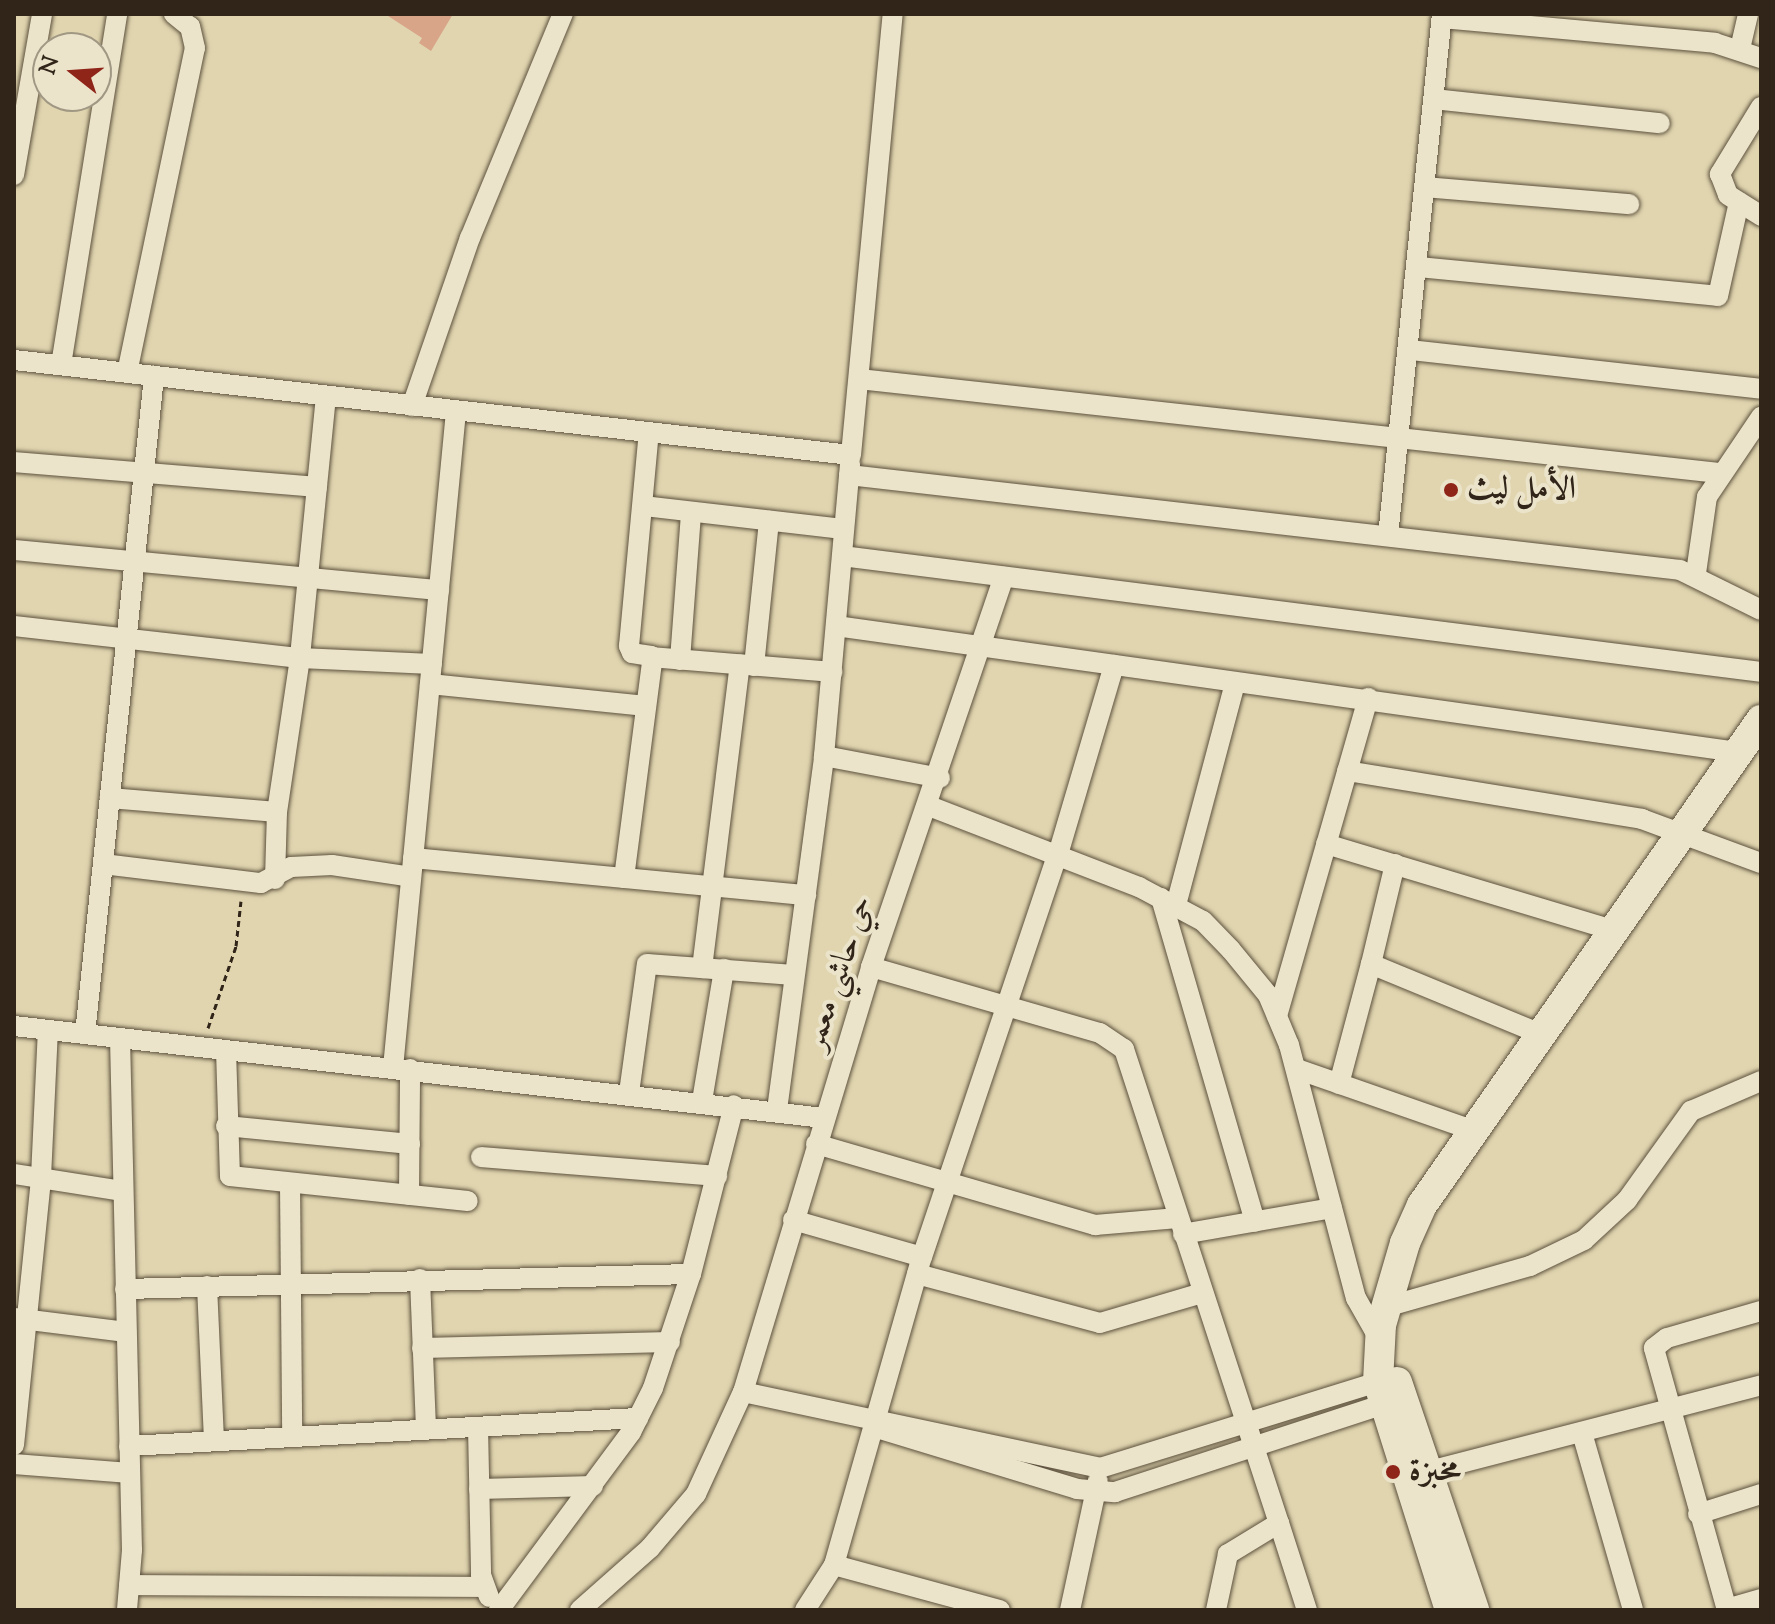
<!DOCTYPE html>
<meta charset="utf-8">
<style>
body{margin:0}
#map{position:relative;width:1775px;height:1624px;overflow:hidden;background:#e0d5af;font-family:"Sorts Mill Goudy",Amiri,serif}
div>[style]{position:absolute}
.building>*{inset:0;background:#d8a589}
.path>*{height:3px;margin-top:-1.5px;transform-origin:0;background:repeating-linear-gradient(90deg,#312519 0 6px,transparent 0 10px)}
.roads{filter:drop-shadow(0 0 2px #5d513e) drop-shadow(0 0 2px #5d513e)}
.street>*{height:20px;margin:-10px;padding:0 10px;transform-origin:10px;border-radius:10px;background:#ebe4cb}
.secondary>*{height:30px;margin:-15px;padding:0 15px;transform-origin:15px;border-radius:15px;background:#ebe4cb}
.dots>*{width:22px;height:22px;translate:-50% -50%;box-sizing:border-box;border:4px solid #ebe4cb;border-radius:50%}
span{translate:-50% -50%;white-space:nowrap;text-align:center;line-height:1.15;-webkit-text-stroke:8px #ebe4cb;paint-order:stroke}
.poi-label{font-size:32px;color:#312519;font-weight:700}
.left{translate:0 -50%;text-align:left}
.street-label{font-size:32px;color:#312519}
.frame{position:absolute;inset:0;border:16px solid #312519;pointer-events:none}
.north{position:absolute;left:32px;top:32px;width:80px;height:80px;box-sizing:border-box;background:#ebe4cb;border:2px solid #a19884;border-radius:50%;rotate:287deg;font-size:22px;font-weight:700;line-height:32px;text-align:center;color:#312519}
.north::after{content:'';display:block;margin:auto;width:28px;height:36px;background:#8f2418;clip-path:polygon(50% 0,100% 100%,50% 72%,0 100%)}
</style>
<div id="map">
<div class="building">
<i style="clip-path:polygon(385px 14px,453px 14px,431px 51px,419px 43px,422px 38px)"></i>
</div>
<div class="path">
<i style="left:208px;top:1028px;width:87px;rotate:-71.1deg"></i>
<i style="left:236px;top:946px;width:45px;rotate:-83.7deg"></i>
</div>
<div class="roads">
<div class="street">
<i style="left:1442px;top:18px;width:274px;rotate:5.2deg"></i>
<i style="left:1715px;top:43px;width:48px;rotate:18.1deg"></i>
<i style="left:1740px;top:49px;width:36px;rotate:-77deg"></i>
<i style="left:1434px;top:99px;width:227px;rotate:6.1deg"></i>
<i style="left:1761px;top:107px;width:79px;rotate:121.5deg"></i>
<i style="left:1720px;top:174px;width:22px;rotate:69deg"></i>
<i style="left:1728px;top:195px;width:39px;rotate:32deg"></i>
<i style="left:14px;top:175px;width:163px;rotate:-80.1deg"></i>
<i style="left:1425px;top:187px;width:205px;rotate:4.8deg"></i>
<i style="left:1418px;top:267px;width:301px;rotate:5.5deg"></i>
<i style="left:1718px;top:296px;width:96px;rotate:-77.4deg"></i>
<i style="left:1410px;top:350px;width:353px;rotate:6.3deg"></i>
<i style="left:14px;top:360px;width:842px;rotate:6.48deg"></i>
<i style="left:851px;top:455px;width:443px;rotate:-84.6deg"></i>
<i style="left:61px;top:365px;width:355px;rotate:-80.9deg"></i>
<i style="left:127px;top:373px;width:332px;rotate:-78.2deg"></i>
<i style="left:195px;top:48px;width:22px;rotate:-103deg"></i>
<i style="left:190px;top:27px;width:21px;rotate:-141deg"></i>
<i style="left:859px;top:379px;width:865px;rotate:6.24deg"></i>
<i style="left:326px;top:396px;width:263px;rotate:95.7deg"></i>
<i style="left:300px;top:658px;width:132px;rotate:2.6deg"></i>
<i style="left:412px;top:406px;width:178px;rotate:-71deg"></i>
<i style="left:470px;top:238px;width:243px;rotate:-67.5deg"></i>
<i style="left:14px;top:462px;width:304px;rotate:4.7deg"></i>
<i style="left:849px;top:475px;width:836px;rotate:6.52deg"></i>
<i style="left:1680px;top:570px;width:90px;rotate:26.3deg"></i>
<i style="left:644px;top:506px;width:201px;rotate:6.6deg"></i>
<i style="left:1388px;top:536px;width:525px;rotate:-84.09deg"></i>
<i style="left:14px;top:550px;width:427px;rotate:5.4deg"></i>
<i style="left:842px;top:556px;width:926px;rotate:7.19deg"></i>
<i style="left:1696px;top:573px;width:77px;rotate:-81.8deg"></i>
<i style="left:1707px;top:497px;width:97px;rotate:-56deg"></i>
<i style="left:14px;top:626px;width:288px;rotate:6.4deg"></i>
<i style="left:300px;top:658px;width:156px;rotate:98.5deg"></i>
<i style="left:277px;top:812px;width:168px;rotate:-175.2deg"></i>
<i style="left:836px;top:626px;width:910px;rotate:7.96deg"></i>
<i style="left:651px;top:657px;width:182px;rotate:4.7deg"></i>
<i style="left:680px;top:660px;width:148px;rotate:-85.7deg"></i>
<i style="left:754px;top:666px;width:146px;rotate:-84.1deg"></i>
<i style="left:430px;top:684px;width:217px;rotate:5.8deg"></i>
<i style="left:824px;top:756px;width:118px;rotate:10.7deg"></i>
<i style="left:1347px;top:771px;width:299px;rotate:9.2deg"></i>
<i style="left:1642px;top:819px;width:127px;rotate:20.3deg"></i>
<i style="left:929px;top:806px;width:225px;rotate:21.1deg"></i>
<i style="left:1139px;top:887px;width:72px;rotate:28deg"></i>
<i style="left:1203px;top:921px;width:40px;rotate:46deg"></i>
<i style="left:1231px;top:950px;width:58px;rotate:50.6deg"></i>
<i style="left:1268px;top:995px;width:54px;rotate:67.2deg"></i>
<i style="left:1289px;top:1045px;width:262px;rotate:75.2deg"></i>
<i style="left:1356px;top:1298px;width:45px;rotate:60.6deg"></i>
<i style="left:1326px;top:844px;width:303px;rotate:16.7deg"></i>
<i style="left:413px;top:858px;width:395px;rotate:5.4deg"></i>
<i style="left:103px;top:864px;width:159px;rotate:6.9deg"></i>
<i style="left:261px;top:883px;width:34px;rotate:-28deg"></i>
<i style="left:291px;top:867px;width:41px;rotate:-2.8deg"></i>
<i style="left:332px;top:865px;width:80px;rotate:8.6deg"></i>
<i style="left:1395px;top:864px;width:103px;rotate:103.5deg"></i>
<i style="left:1371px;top:964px;width:186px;rotate:22.4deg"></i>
<i style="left:624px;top:878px;width:217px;rotate:-82.6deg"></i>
<i style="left:652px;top:663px;width:7px;rotate:-98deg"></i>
<i style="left:651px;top:656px;width:19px;rotate:-171deg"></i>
<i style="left:632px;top:653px;width:8px;rotate:-113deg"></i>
<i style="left:629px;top:646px;width:215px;rotate:-84.7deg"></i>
<i style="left:275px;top:879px;width:67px;rotate:-88.3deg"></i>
<i style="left:1161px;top:898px;width:337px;rotate:73.8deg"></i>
<i style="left:1176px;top:905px;width:230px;rotate:-75.1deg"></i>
<i style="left:871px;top:967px;width:238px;rotate:16.1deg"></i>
<i style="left:1100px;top:1033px;width:29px;rotate:34deg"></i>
<i style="left:1124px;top:1049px;width:499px;rotate:71.9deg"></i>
<i style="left:1279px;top:1523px;width:60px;rotate:148.7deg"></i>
<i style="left:1228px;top:1554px;width:57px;rotate:102.1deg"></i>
<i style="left:702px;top:968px;width:306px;rotate:-82.9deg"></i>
<i style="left:1277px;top:1016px;width:331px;rotate:-74deg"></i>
<i style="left:14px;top:1026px;width:815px;rotate:6.48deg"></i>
<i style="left:85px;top:1034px;width:662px;rotate:-84.01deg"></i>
<i style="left:120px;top:1038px;width:512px;rotate:88.66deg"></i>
<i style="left:132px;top:1550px;width:60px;rotate:94.8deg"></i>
<i style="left:226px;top:1050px;width:126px;rotate:88.2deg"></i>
<i style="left:230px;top:1176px;width:239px;rotate:6deg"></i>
<i style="left:393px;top:1068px;width:660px;rotate:-84.52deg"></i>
<i style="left:1297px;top:1069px;width:188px;rotate:19.2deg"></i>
<i style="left:1339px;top:1084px;width:124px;rotate:-75.1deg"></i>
<i style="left:629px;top:1093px;width:130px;rotate:-82.1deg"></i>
<i style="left:647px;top:964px;width:147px;rotate:4.3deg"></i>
<i style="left:702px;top:1101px;width:134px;rotate:-80.5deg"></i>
<i style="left:777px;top:1110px;width:357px;rotate:-82.4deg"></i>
<i style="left:824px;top:756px;width:294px;rotate:-84.9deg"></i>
<i style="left:226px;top:1126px;width:185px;rotate:5.6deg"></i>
<i style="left:816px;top:1144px;width:291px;rotate:16.2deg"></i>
<i style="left:1095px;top:1225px;width:83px;rotate:-4.8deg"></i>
<i style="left:481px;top:1157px;width:237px;rotate:4.6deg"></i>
<i style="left:14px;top:1174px;width:110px;rotate:8.9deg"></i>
<i style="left:290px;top:1183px;width:254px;rotate:89.5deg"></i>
<i style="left:409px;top:1195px;width:126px;rotate:-89.5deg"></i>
<i style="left:793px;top:1220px;width:134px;rotate:16deg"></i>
<i style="left:1183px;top:1234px;width:151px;rotate:-9.9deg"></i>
<i style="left:917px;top:1274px;width:189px;rotate:15deg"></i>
<i style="left:1100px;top:1323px;width:106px;rotate:-16.4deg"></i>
<i style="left:420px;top:1279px;width:150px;rotate:87.7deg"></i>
<i style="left:207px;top:1286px;width:155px;rotate:87.4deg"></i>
<i style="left:125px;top:1289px;width:566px;rotate:-1.52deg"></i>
<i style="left:1386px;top:1307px;width:150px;rotate:-15.9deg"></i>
<i style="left:1530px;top:1266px;width:60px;rotate:-25.7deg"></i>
<i style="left:1584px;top:1240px;width:59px;rotate:-42.9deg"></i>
<i style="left:1627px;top:1200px;width:110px;rotate:-54.3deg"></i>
<i style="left:1691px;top:1111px;width:76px;rotate:-23.2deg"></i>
<i style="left:14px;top:1318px;width:113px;rotate:7.1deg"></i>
<i style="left:422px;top:1348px;width:248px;rotate:-1.4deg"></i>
<i style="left:743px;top:1392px;width:444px;rotate:-73.2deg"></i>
<i style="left:871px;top:967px;width:412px;rotate:-71.2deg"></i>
<i style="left:478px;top:1427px;width:148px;rotate:88.8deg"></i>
<i style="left:481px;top:1575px;width:23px;rotate:70deg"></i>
<i style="left:880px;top:1429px;width:206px;rotate:16.9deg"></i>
<i style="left:1077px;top:1489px;width:38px;rotate:5deg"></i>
<i style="left:1115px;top:1492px;width:296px;rotate:-18.1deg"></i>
<i style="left:1582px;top:1433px;width:184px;rotate:73.9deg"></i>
<i style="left:14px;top:1445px;width:269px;rotate:-84.2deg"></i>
<i style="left:41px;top:1177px;width:147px;rotate:-87.3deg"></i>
<i style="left:129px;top:1446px;width:510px;rotate:-3.15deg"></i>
<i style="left:14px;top:1464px;width:116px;rotate:4.4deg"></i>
<i style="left:1418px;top:1474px;width:354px;rotate:-14.5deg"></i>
<i style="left:479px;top:1489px;width:114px;rotate:-1.5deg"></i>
<i style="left:1698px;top:1514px;width:66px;rotate:-17.6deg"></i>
<i style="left:1279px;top:1523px;width:91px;rotate:72.2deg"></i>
<i style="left:834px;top:1565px;width:172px;rotate:15.2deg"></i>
<i style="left:129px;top:1585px;width:354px;rotate:0.3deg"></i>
<i style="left:1726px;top:1609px;width:36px;rotate:-16deg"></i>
<i style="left:499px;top:1610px;width:222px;rotate:-53.4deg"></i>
<i style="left:631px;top:1432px;width:49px;rotate:-63.4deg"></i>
<i style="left:653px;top:1388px;width:120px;rotate:-71.6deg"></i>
<i style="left:691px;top:1274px;width:174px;rotate:-75.7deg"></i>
<i style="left:580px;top:1610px;width:94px;rotate:-41.5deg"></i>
<i style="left:650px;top:1548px;width:71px;rotate:-49.6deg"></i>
<i style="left:696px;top:1494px;width:112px;rotate:-65.3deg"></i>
<i style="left:743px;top:1392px;width:365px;rotate:12deg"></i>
<i style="left:1100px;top:1468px;width:300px;rotate:-17.2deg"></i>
<i style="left:805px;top:1610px;width:54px;rotate:-57.2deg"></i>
<i style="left:834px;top:1565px;width:320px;rotate:-74.1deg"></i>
<i style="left:922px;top:1257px;width:428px;rotate:-71.4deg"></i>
<i style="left:1059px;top:851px;width:194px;rotate:-73.5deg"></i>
<i style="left:1070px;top:1610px;width:132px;rotate:-77.8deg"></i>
<i style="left:1727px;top:1610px;width:272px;rotate:-105.6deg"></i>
<i style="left:1654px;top:1348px;width:16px;rotate:-38deg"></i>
<i style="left:1667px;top:1338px;width:98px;rotate:-16deg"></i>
</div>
<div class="secondary">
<i style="left:1397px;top:1382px;width:241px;rotate:71.3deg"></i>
<i style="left:1450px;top:1610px;width:239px;rotate:-107.5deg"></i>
<i style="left:1378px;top:1382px;width:57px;rotate:-87deg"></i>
<i style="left:1381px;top:1325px;width:85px;rotate:-73.7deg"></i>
<i style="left:1405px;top:1243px;width:42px;rotate:-65.9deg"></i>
<i style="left:1422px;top:1205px;width:592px;rotate:-55.05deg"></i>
</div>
</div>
<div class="dots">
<i style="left:1451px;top:490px;background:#8f2418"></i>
<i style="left:1393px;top:1472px;background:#8f2418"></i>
</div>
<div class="poi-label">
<span class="left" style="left:1467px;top:490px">الأمل ليث</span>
<span class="left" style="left:1409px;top:1472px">مخبزة</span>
</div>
<div class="street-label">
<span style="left:840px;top:973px;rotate:-71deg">حي حاشي معمر</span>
</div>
<div class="frame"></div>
<div class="north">N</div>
</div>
